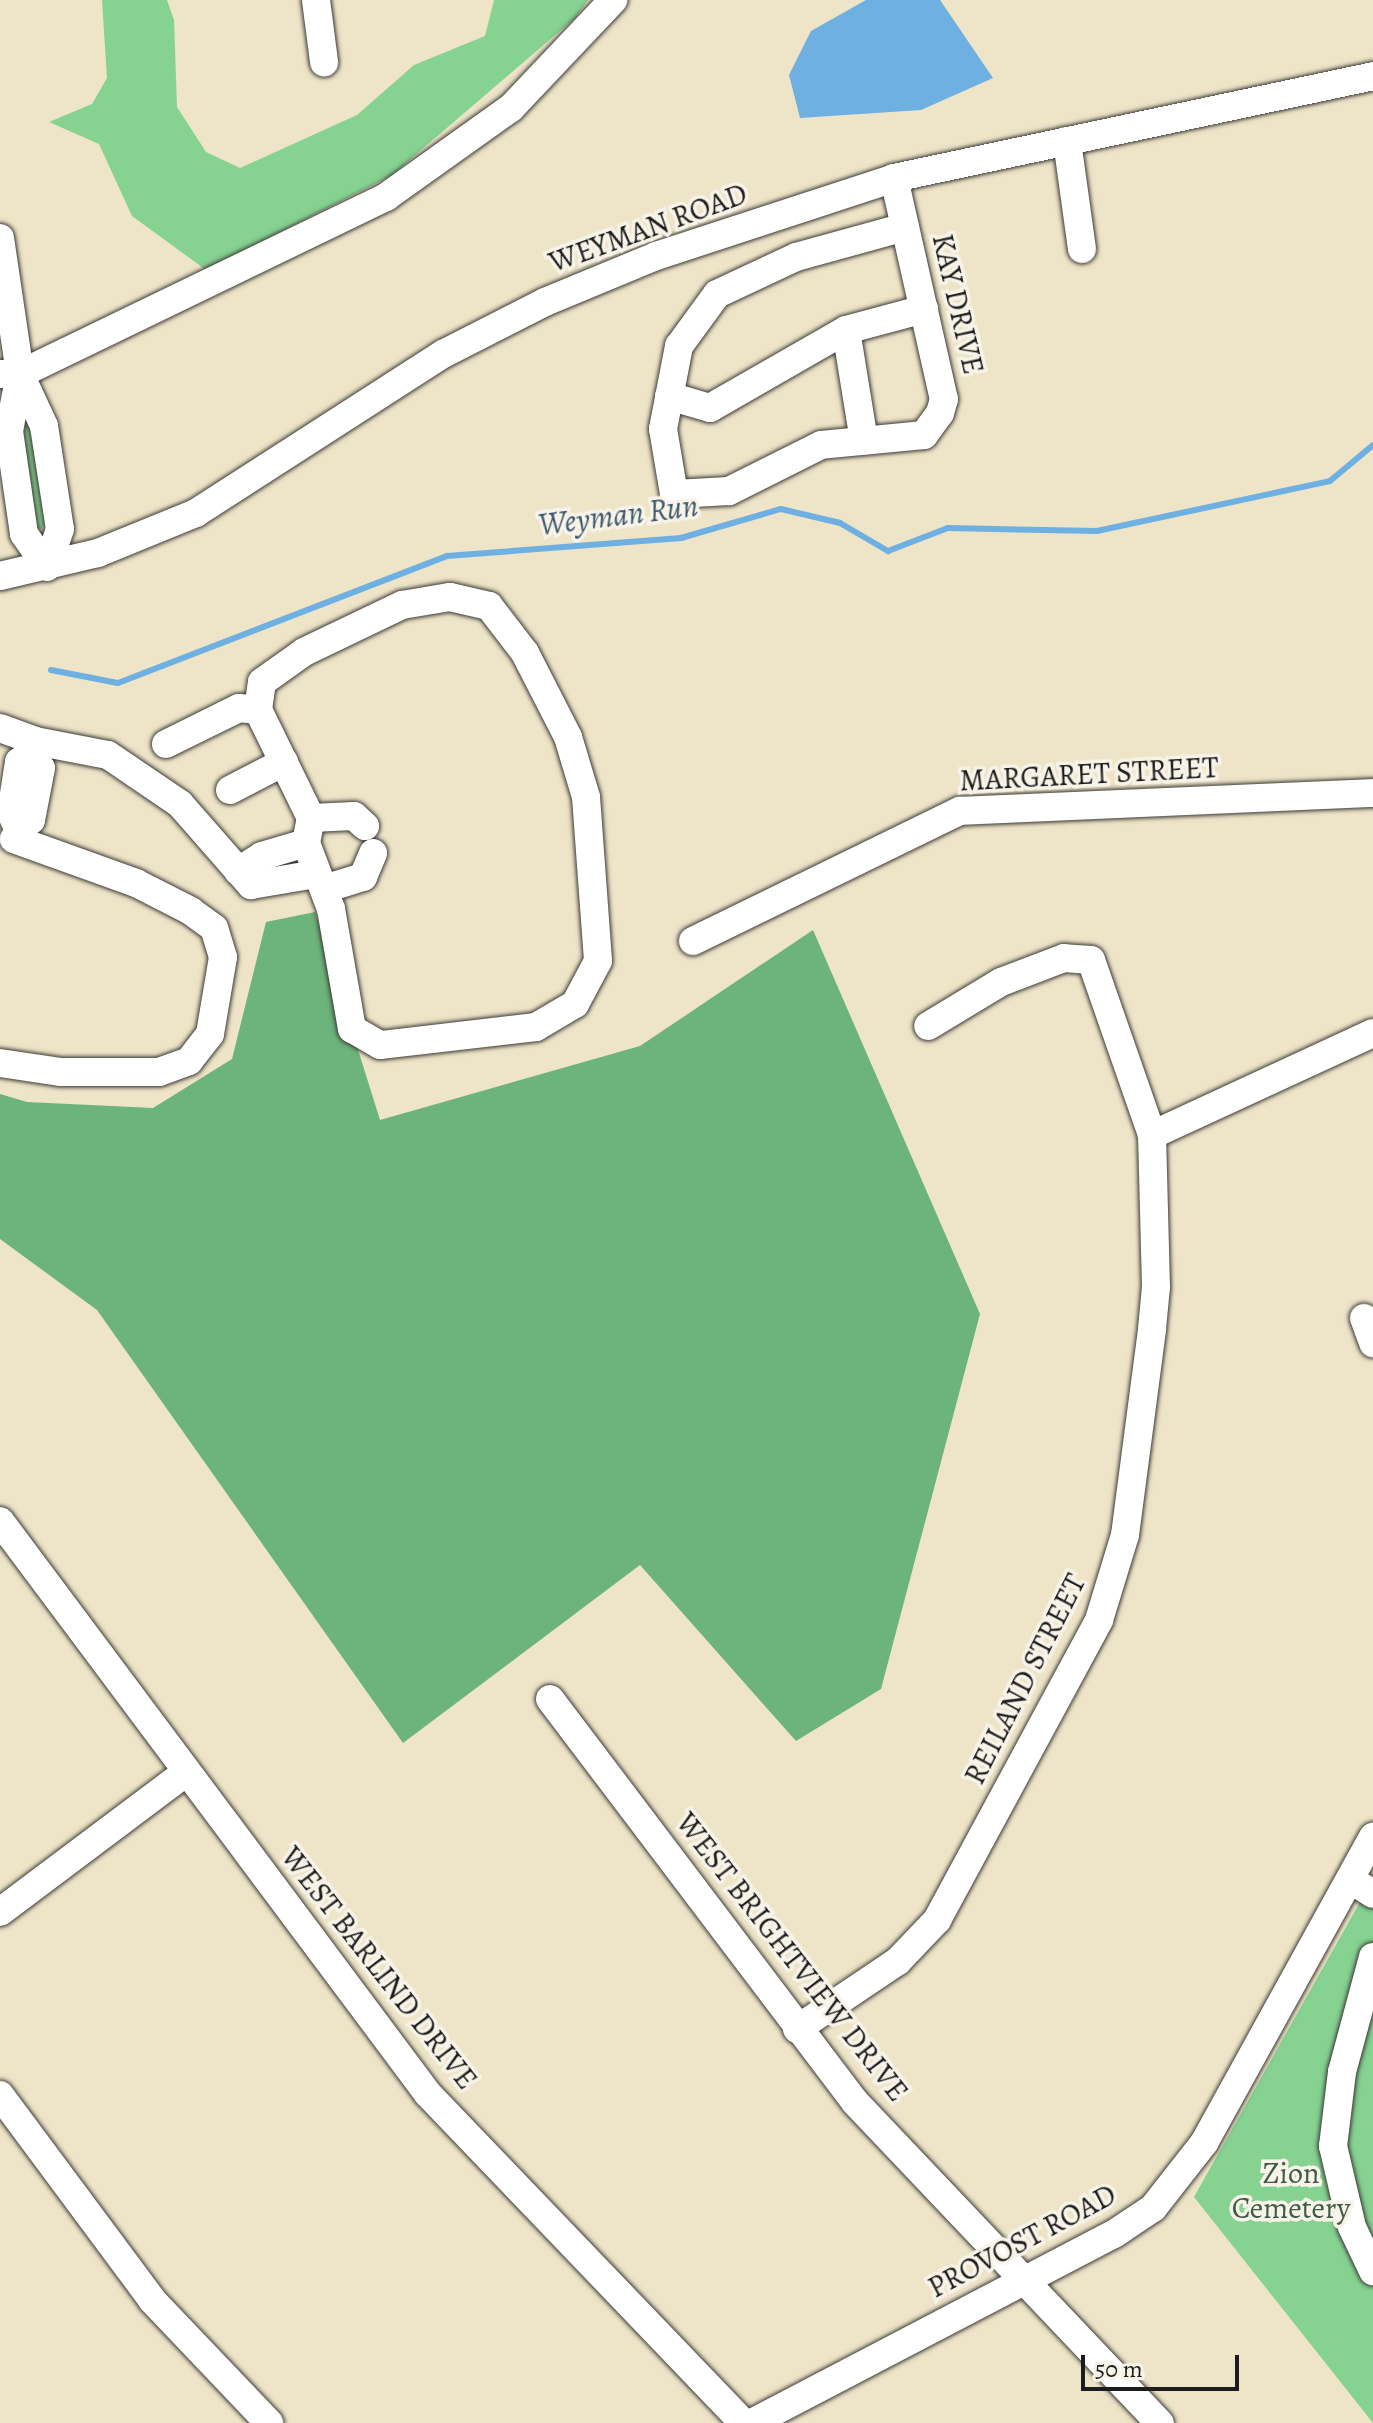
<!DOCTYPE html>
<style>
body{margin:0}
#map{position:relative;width:1373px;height:2423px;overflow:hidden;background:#eee4c8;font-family:Alegreya,serif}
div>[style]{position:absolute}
.green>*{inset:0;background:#85d291}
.forest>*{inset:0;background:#6cb47b}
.water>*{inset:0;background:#6eb0e2}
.stream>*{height:6px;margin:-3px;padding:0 3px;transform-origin:3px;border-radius:3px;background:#6eb0e2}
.roads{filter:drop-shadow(0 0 2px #3c3a36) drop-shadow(0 0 2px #3c3a36)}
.minor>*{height:28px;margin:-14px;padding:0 14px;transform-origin:14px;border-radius:14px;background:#fff}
span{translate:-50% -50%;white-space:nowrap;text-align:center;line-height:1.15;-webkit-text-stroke:7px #f7f3e8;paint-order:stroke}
.street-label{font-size:30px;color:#1c1c1c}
.park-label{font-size:30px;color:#415c45}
.water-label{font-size:32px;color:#3d576b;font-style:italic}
.scale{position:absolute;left:1081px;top:2355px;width:158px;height:36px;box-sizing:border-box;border:4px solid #1c1c1c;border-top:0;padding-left:10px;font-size:24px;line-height:28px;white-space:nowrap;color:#1c1c1c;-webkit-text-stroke:6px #f7f3e8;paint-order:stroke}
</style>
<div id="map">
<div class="green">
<i style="clip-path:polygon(102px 0,167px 0,174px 20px,177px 107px,206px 152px,240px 168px,357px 115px,414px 65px,485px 36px,494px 0,588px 0,575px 18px,392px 175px,206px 270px,132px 216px,99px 144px,49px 122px,92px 104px,107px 78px)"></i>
<i style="clip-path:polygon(26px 425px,31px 426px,48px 520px,41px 529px,35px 528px,20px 428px)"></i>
<i style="clip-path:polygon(1373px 1879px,1373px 2423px,1194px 2197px)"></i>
</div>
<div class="forest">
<i style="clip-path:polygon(315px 912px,380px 1120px,640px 1046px,813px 930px,980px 1314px,881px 1689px,796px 1741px,640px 1565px,403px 1743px,97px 1310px,0 1239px,0 1094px,27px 1102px,153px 1108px,232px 1059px,266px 922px)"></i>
</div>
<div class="water">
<i style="clip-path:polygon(866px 0,940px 0,993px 78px,921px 110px,800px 118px,789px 75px,811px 31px)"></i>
</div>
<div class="stream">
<i style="left:51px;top:670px;width:68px;rotate:11deg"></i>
<i style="left:118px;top:683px;width:353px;rotate:-21.1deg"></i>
<i style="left:447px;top:556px;width:235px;rotate:-4.4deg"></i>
<i style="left:681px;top:538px;width:104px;rotate:-16.2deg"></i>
<i style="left:781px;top:509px;width:61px;rotate:13.3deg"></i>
<i style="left:840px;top:523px;width:56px;rotate:30.3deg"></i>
<i style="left:888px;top:551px;width:64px;rotate:-21deg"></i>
<i style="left:948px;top:528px;width:149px;rotate:1.2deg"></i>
<i style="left:1097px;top:531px;width:238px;rotate:-12.1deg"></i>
<i style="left:1330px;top:481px;width:56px;rotate:-39.9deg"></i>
</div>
<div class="roads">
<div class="minor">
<i style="left:316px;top:0;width:63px;rotate:82.6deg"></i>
<i style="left:1067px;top:141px;width:109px;rotate:82.1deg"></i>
<i style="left:894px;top:178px;width:227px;rotate:77.3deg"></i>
<i style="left:944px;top:399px;width:15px;rotate:106deg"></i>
<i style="left:940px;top:413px;width:27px;rotate:126deg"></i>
<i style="left:924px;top:435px;width:103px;rotate:174.5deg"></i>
<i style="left:821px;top:445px;width:103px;rotate:153.4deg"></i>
<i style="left:729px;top:491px;width:55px;rotate:176.9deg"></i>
<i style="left:674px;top:494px;width:66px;rotate:-99.6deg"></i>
<i style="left:663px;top:429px;width:85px;rotate:-79.1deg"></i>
<i style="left:679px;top:346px;width:64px;rotate:-53.8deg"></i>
<i style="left:717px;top:294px;width:87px;rotate:-25.1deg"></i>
<i style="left:796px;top:257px;width:113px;rotate:-15.4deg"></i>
<i style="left:0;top:238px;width:137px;rotate:81.6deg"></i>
<i style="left:20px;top:374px;width:57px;rotate:65.2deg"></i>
<i style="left:44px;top:426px;width:104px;rotate:81.2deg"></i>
<i style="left:60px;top:529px;width:40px;rotate:108.9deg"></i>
<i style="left:846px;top:330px;width:112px;rotate:80.8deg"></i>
<i style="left:0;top:374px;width:20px"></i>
<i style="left:20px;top:374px;width:407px;rotate:-25.8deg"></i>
<i style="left:386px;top:197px;width:153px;rotate:-35.5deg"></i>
<i style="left:511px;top:108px;width:149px;rotate:-46.6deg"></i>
<i style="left:20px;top:374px;width:58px;rotate:100.9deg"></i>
<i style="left:9px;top:431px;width:104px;rotate:81.7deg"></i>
<i style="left:24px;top:534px;width:40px;rotate:55.1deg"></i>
<i style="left:669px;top:396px;width:43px;rotate:16.3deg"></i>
<i style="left:710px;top:408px;width:157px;rotate:-29.8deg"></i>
<i style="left:846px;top:330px;width:81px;rotate:-15.1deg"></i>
<i style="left:0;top:576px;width:101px;rotate:-13.2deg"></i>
<i style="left:98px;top:553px;width:106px;rotate:-22.2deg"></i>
<i style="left:196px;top:513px;width:294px;rotate:-32.8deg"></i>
<i style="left:443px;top:354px;width:114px;rotate:-27deg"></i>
<i style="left:545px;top:302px;width:120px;rotate:-22.5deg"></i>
<i style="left:656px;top:256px;width:250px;rotate:-18.1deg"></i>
<i style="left:894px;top:178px;width:490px;rotate:-12deg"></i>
<i style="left:450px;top:597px;width:40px;rotate:13deg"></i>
<i style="left:489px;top:606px;width:59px;rotate:52.5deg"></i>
<i style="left:525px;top:653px;width:94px;rotate:62.9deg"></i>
<i style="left:568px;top:737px;width:63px;rotate:73.3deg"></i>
<i style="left:586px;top:797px;width:164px;rotate:85.8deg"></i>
<i style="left:598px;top:961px;width:49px;rotate:118.1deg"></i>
<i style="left:575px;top:1004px;width:45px;rotate:149.5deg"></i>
<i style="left:536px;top:1027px;width:157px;rotate:173.4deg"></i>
<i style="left:380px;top:1045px;width:32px;rotate:-150deg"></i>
<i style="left:352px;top:1029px;width:122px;rotate:-99.9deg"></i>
<i style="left:331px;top:909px;width:71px;rotate:-110.7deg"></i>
<i style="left:306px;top:843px;width:25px;rotate:-79deg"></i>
<i style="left:311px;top:818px;width:120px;rotate:-116.1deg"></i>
<i style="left:258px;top:710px;width:28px;rotate:-82deg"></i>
<i style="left:262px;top:682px;width:52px;rotate:-35.5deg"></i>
<i style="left:304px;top:652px;width:109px;rotate:-25.6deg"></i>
<i style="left:402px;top:605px;width:49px;rotate:-9.5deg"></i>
<i style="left:0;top:728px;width:37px;rotate:20deg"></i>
<i style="left:35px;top:741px;width:74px;rotate:10.9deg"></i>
<i style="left:108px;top:755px;width:87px;rotate:34.2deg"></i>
<i style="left:180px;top:804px;width:108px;rotate:48.8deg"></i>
<i style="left:251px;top:885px;width:66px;rotate:-9.6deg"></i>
<i style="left:166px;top:744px;width:81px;rotate:-26.3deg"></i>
<i style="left:239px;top:708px;width:19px;rotate:6deg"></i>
<i style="left:32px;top:752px;width:18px;rotate:61deg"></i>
<i style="left:41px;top:768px;width:53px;rotate:100.9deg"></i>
<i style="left:31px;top:820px;width:15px;rotate:148deg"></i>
<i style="left:18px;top:828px;width:17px;rotate:-115deg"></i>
<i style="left:11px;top:813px;width:52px;rotate:-81.1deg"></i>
<i style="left:19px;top:762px;width:16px;rotate:-38deg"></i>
<i style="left:32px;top:752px;width:11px;rotate:-75deg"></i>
<i style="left:230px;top:790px;width:61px;rotate:-27.4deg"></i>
<i style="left:311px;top:818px;width:43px;rotate:-2.7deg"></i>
<i style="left:354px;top:816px;width:15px;rotate:42deg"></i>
<i style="left:238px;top:871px;width:28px;rotate:-32deg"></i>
<i style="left:262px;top:856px;width:46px;rotate:-16.5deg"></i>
<i style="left:324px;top:889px;width:41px;rotate:-17.1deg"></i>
<i style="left:363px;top:877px;width:26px;rotate:-67deg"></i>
<i style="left:693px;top:941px;width:297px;rotate:-26deg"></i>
<i style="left:960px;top:811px;width:413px;rotate:-2.5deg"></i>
<i style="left:0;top:1063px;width:62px;rotate:8.4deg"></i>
<i style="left:61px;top:1072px;width:98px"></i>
<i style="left:159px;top:1072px;width:32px;rotate:-20deg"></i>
<i style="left:189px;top:1061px;width:34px;rotate:-52deg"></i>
<i style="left:210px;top:1034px;width:78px;rotate:-80.4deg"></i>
<i style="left:223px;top:957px;width:30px;rotate:-107deg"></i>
<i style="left:214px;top:928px;width:29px;rotate:-144deg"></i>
<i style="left:191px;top:911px;width:62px;rotate:-153deg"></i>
<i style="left:136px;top:883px;width:130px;rotate:-160.2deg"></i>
<i style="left:1152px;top:1135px;width:243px;rotate:-24.8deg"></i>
<i style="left:1364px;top:1318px;width:27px;rotate:70deg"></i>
<i style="left:0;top:1521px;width:715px;rotate:53.24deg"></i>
<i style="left:428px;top:2094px;width:456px;rotate:46.2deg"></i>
<i style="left:550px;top:1699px;width:505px;rotate:52.88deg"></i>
<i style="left:855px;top:2102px;width:443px;rotate:46.5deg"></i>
<i style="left:1350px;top:1879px;width:27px;rotate:33deg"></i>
<i style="left:0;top:1912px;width:231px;rotate:-36.9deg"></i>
<i style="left:1373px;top:1957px;width:119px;rotate:105.1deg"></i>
<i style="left:1342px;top:2072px;width:75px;rotate:96.9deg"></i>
<i style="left:1333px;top:2146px;width:83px;rotate:76.8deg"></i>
<i style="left:1352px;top:2227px;width:49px;rotate:64.5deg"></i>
<i style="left:797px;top:2029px;width:122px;rotate:-34deg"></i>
<i style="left:898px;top:1961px;width:57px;rotate:-46.4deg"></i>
<i style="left:937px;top:1920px;width:341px;rotate:-61.6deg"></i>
<i style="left:1099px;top:1620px;width:89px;rotate:-73deg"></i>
<i style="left:1125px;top:1535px;width:208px;rotate:-82.5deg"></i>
<i style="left:1152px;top:1329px;width:42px;rotate:-84.6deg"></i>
<i style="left:1156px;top:1287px;width:152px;rotate:-91.5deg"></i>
<i style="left:1152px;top:1135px;width:185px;rotate:-109.2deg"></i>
<i style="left:1091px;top:960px;width:27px;rotate:-176deg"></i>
<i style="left:1064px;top:958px;width:67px;rotate:159.1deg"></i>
<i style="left:1001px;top:982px;width:85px;rotate:148.9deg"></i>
<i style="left:0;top:2095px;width:255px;rotate:53.4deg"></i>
<i style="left:152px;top:2300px;width:170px;rotate:46.4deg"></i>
<i style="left:752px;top:2423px;width:408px;rotate:-27.6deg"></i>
<i style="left:1114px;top:2234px;width:47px;rotate:-33.7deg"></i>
<i style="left:1153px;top:2208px;width:83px;rotate:-51.9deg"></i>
<i style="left:1204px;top:2143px;width:350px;rotate:-61.1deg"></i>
</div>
</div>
<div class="street-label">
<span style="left:648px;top:228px;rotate:-20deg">WEYMAN ROAD</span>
<span style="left:958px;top:304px;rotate:77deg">KAY DRIVE</span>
<span style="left:1089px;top:774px;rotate:-3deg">MARGARET STREET</span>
<span style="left:1025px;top:1679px;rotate:-63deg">REILAND STREET</span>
<span style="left:792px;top:1957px;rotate:52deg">WEST BRIGHTVIEW DRIVE</span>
<span style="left:379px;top:1968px;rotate:52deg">WEST BARLIND DRIVE</span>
<span style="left:1022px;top:2241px;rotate:-28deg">PROVOST ROAD</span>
</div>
<div class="park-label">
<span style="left:1291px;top:2190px">Zion<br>Cemetery</span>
</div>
<div class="water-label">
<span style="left:618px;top:515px;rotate:-7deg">Weyman Run</span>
</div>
<div class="scale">50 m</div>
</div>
